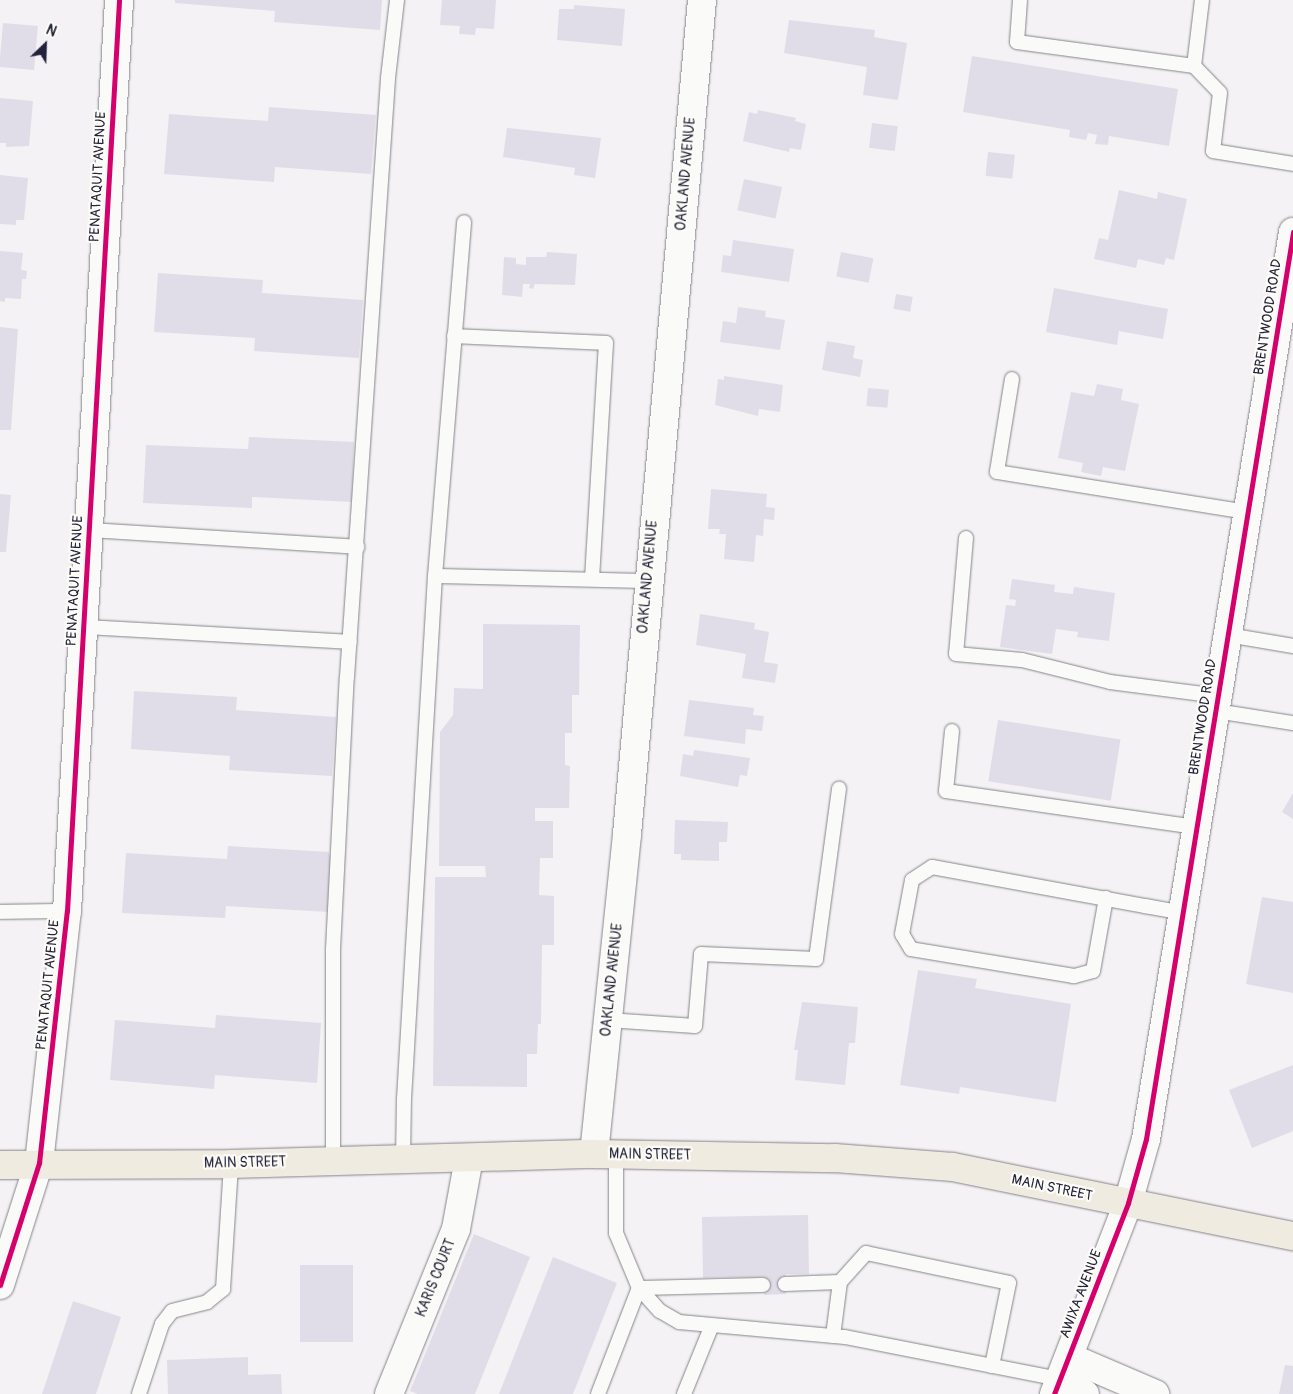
<!DOCTYPE html>
<style>
body{margin:0}
#map{position:relative;width:1293px;height:1394px;overflow:hidden;background:#f4f2f5;font-family:Pangolin,sans-serif}
div>[style]{position:absolute}
.building>*{inset:0;background:#e1dde8;transform-origin:0 0}
.roads{filter:drop-shadow(0 0 1px #85848a) drop-shadow(0 0 1px #85848a)}
.lane>*{height:14px;margin:-7px;padding:0 7px;transform-origin:7px;border-radius:7px;background:#fafaf8}
.street>*{height:28px;margin:-14px;padding:0 14px;transform-origin:14px;border-radius:14px;background:#fafaf8}
.secondary>*{height:28px;margin:-14px;padding:0 14px;transform-origin:14px;border-radius:14px;background:#fafaf8}
.primary>*{height:28px;margin:-14px;padding:0 14px;transform-origin:14px;border-radius:14px;background:#efebe1}
.cycleway>*{height:5px;margin:-2.5px;padding:0 2.5px;transform-origin:2.5px;border-radius:2.5px;background:#d6006c}
span{translate:-50% -50%;white-space:nowrap;text-align:center;line-height:1.15;-webkit-text-stroke:4.5px #fdfcf7;paint-order:stroke}
.street-label{font-size:14px;color:#22223b}
.north{position:absolute;left:20px;top:20px;width:50px;height:50px;-webkit-text-stroke:4px #fdfcf7;paint-order:stroke;rotate:24deg;font-size:14px;font-weight:700;line-height:20px;text-align:center;color:#22223b}
.north::after{content:'';display:block;margin:auto;width:18px;height:22px;background:#22223b;clip-path:polygon(50% 0,100% 100%,50% 72%,0 100%)}
</style>
<div id="map">
<div class="building">
<i style="clip-path:polygon(175px 0,382px 0,380px 30px,274px 22px,275px 11px,175px 3px)"></i>
<i style="clip-path:polygon(442px 0,496px 0,494px 29px,476px 28px,475px 35px,459px 34px,460px 26px,440px 25px)"></i>
<i style="clip-path:polygon(574px 5px,625px 9px,622px 46px,557px 40px,559px 9px,574px 9px)"></i>
<i style="clip-path:polygon(789px 20px,875px 30px,874px 37px,907px 43px,898px 100px,863px 95px,867px 67px,784px 53px)"></i>
<i style="left:3px;top:23px;width:35px;height:44px;rotate:5deg"></i>
<i style="clip-path:polygon(972px 56px,1178px 89px,1169px 146px,1109px 136px,1108px 145px,1095px 144px,1097px 135px,1088px 133px,1086px 140px,1069px 137px,1070px 130px,963px 112px)"></i>
<i style="clip-path:polygon(0 98px,33px 101px,29px 146px,6px 147px,6px 143px,0 143px)"></i>
<i style="clip-path:polygon(269px 107px,376px 115px,371px 174px,275px 167px,274px 182px,164px 174px,169px 114px,268px 121px)"></i>
<i style="clip-path:polygon(758px 110px,796px 118px,795px 121px,806px 124px,801px 150px,790px 148px,789px 152px,743px 141px,749px 112px,757px 114px)"></i>
<i style="left:872px;top:123px;width:26px;height:25px;rotate:7deg"></i>
<i style="clip-path:polygon(507px 128px,601px 138px,595px 178px,574px 175px,575px 168px,503px 157px)"></i>
<i style="left:988px;top:152px;width:27px;height:24px;rotate:6deg"></i>
<i style="clip-path:polygon(0 175px,28px 178px,24px 220px,16px 220px,16px 225px,0 224px)"></i>
<i style="left:744px;top:179px;width:39px;height:32px;rotate:12deg"></i>
<i style="clip-path:polygon(1119px 190px,1157px 199px,1158px 192px,1187px 199px,1174px 260px,1166px 258px,1164px 265px,1138px 259px,1136px 268px,1094px 259px,1099px 238px,1108px 240px)"></i>
<i style="clip-path:polygon(733px 240px,794px 249px,789px 282px,721px 272px,723px 255px,731px 256px)"></i>
<i style="clip-path:polygon(0 251px,23px 253px,21px 270px,27px 271px,26px 279px,22px 279px,21px 299px,5px 298px,5px 302px,0 301px)"></i>
<i style="clip-path:polygon(547px 252px,577px 254px,575px 285px,535px 284px,533px 289px,529px 288px,530px 284px,523px 284px,522px 297px,502px 295px,504px 257px,516px 258px,516px 264px,526px 265px,526px 257px,546px 257px)"></i>
<i style="left:841px;top:252px;width:33px;height:25px;rotate:11deg"></i>
<i style="clip-path:polygon(158px 273px,263px 280px,262px 293px,363px 300px,359px 358px,254px 351px,255px 338px,154px 332px)"></i>
<i style="clip-path:polygon(1054px 288px,1168px 309px,1163px 339px,1119px 331px,1117px 345px,1046px 332px)"></i>
<i style="left:896px;top:294px;width:17px;height:15px;rotate:10deg"></i>
<i style="clip-path:polygon(738px 307px,766px 311px,765px 317px,785px 320px,780px 350px,720px 342px,723px 321px,736px 323px)"></i>
<i style="clip-path:polygon(0 327px,18px 329px,11px 430px,0 430px)"></i>
<i style="clip-path:polygon(827px 341px,855px 346px,853px 358px,863px 360px,860px 377px,822px 370px)"></i>
<i style="clip-path:polygon(724px 376px,783px 385px,780px 412px,759px 409px,758px 416px,715px 405px,718px 379px,724px 380px)"></i>
<i style="clip-path:polygon(1097px 384px,1123px 389px,1121px 400px,1139px 404px,1125px 471px,1103px 467px,1101px 476px,1081px 472px,1083px 463px,1058px 458px,1071px 392px,1094px 396px)"></i>
<i style="left:868px;top:388px;width:21px;height:18px;rotate:5deg"></i>
<i style="clip-path:polygon(249px 437px,354px 442px,352px 502px,252px 497px,252px 508px,143px 503px,146px 445px,248px 449px)"></i>
<i style="clip-path:polygon(711px 489px,767px 494px,766px 507px,775px 508px,774px 520px,764px 519px,763px 536px,756px 535px,754px 562px,724px 559px,726px 534px,719px 534px,720px 529px,708px 529px)"></i>
<i style="clip-path:polygon(0 494px,11px 495px,6px 552px,0 552px)"></i>
<i style="clip-path:polygon(1012px 579px,1055px 585px,1054px 592px,1073px 594px,1074px 587px,1115px 593px,1109px 641px,1077px 637px,1078px 632px,1056px 629px,1052px 654px,1000px 647px,1006px 605px,1015px 606px,1016px 600px,1009px 599px)"></i>
<i style="clip-path:polygon(700px 614px,755px 623px,754px 629px,769px 632px,764px 662px,778px 664px,775px 683px,742px 678px,746px 654px,696px 645px)"></i>
<i style="clip-path:polygon(483px 624px,580px 625px,579px 695px,572px 695px,572px 733px,565px 733px,565px 765px,570px 766px,569px 808px,535px 808px,535px 821px,553px 821px,553px 858px,540px 858px,539px 895px,554px 896px,554px 945px,542px 945px,541px 1024px,538px 1024px,537px 1054px,527px 1054px,527px 1087px,433px 1086px,435px 877px,486px 877px,485px 866px,439px 866px,440px 732px,453px 715px,454px 688px,483px 689px)"></i>
<i style="clip-path:polygon(134px 691px,237px 697px,236px 710px,336px 717px,332px 776px,229px 770px,230px 756px,131px 749px)"></i>
<i style="clip-path:polygon(689px 700px,754px 708px,753px 715px,764px 716px,762px 731px,746px 729px,745px 744px,684px 736px)"></i>
<i style="left:998px;top:720px;width:124px;height:62px;rotate:9deg"></i>
<i style="clip-path:polygon(694px 750px,750px 758px,747px 776px,740px 775px,738px 787px,680px 776px,683px 754px,693px 756px)"></i>
<i style="clip-path:polygon(1293px 793px,1293px 819px,1282px 812px)"></i>
<i style="clip-path:polygon(675px 820px,728px 822px,727px 842px,719px 842px,719px 861px,681px 860px,681px 854px,674px 854px)"></i>
<i style="clip-path:polygon(228px 846px,329px 852px,329px 855px,335px 855px,329px 912px,226px 906px,225px 918px,122px 913px,126px 853px,227px 859px)"></i>
<i style="clip-path:polygon(1262px 897px,1293px 902px,1293px 993px,1246px 984px)"></i>
<i style="clip-path:polygon(918px 970px,977px 979px,975px 988px,1071px 1004px,1056px 1102px,960px 1087px,959px 1094px,900px 1085px)"></i>
<i style="clip-path:polygon(802px 1002px,858px 1007px,855px 1043px,849px 1043px,845px 1085px,795px 1080px,798px 1050px,794px 1050px)"></i>
<i style="clip-path:polygon(216px 1015px,321px 1023px,317px 1083px,215px 1075px,214px 1089px,110px 1080px,115px 1020px,215px 1028px)"></i>
<i style="clip-path:polygon(1293px 1065px,1293px 1131px,1252px 1148px,1229px 1090px)"></i>
<i style="clip-path:polygon(808px 1215px,809px 1274px,786px 1274px,786px 1294px,764px 1295px,763px 1277px,703px 1278px,702px 1217px)"></i>
<i style="clip-path:polygon(474px 1234px,530px 1257px,475px 1394px,418px 1394px,410px 1391px)"></i>
<i style="clip-path:polygon(553px 1257px,617px 1283px,573px 1394px,499px 1394px)"></i>
<i style="left:353px;top:1265px;width:77px;height:53px;rotate:90deg"></i>
<i style="clip-path:polygon(73px 1301px,121px 1317px,96px 1394px,42px 1394px)"></i>
<i style="clip-path:polygon(248px 1357px,248px 1375px,281px 1374px,282px 1394px,168px 1394px,167px 1360px)"></i>
<i style="clip-path:polygon(1285px 1365px,1293px 1366px,1293px 1394px,1279px 1394px)"></i>
</div>
<div class="roads">
<div class="lane">
<i style="left:1020px;top:0;width:42px;rotate:94.1deg"></i>
<i style="left:1017px;top:42px;width:179px;rotate:7.7deg"></i>
<i style="left:1194px;top:66px;width:66px;rotate:-83.1deg"></i>
<i style="left:1194px;top:66px;width:37px;rotate:46deg"></i>
<i style="left:1220px;top:93px;width:58px;rotate:96.9deg"></i>
<i style="left:1213px;top:151px;width:81px;rotate:9.2deg"></i>
<i style="left:454px;top:336px;width:152px;rotate:2.6deg"></i>
<i style="left:606px;top:343px;width:236px;rotate:93.4deg"></i>
<i style="left:1012px;top:379px;width:94px;rotate:99.2deg"></i>
<i style="left:997px;top:472px;width:254px;rotate:9.1deg"></i>
<i style="left:89px;top:530px;width:269px;rotate:3.6deg"></i>
<i style="left:966px;top:538px;width:116px;rotate:94.9deg"></i>
<i style="left:956px;top:654px;width:66px;rotate:5.2deg"></i>
<i style="left:1022px;top:660px;width:91px;rotate:14deg"></i>
<i style="left:1110px;top:682px;width:109px;rotate:7.4deg"></i>
<i style="left:435px;top:576px;width:355px;rotate:-85.3deg"></i>
<i style="left:84px;top:627px;width:266px;rotate:3.2deg"></i>
<i style="left:1228px;top:635px;width:66px;rotate:9.6deg"></i>
<i style="left:1216px;top:711px;width:78px;rotate:8.9deg"></i>
<i style="left:952px;top:731px;width:60px;rotate:95.7deg"></i>
<i style="left:946px;top:791px;width:254px;rotate:8.2deg"></i>
<i style="left:1106px;top:898px;width:74px;rotate:100.1deg"></i>
<i style="left:1093px;top:971px;width:20px;rotate:165deg"></i>
<i style="left:1074px;top:976px;width:165px;rotate:-170.6deg"></i>
<i style="left:911px;top:949px;width:17px;rotate:-121deg"></i>
<i style="left:902px;top:934px;width:55px;rotate:-79.5deg"></i>
<i style="left:912px;top:880px;width:24px;rotate:-33deg"></i>
<i style="left:932px;top:867px;width:217px;rotate:10.4deg"></i>
<i style="left:1145px;top:906px;width:39px;rotate:10deg"></i>
<i style="left:0;top:912px;width:67px;rotate:-0.9deg"></i>
<i style="left:608px;top:1020px;width:87px;rotate:3.9deg"></i>
<i style="left:695px;top:1026px;width:72px;rotate:-85.2deg"></i>
<i style="left:701px;top:954px;width:115px;rotate:2.5deg"></i>
<i style="left:816px;top:959px;width:172px;rotate:-82.3deg"></i>
<i style="left:616px;top:1154px;width:79px;rotate:90deg"></i>
<i style="left:616px;top:1233px;width:60px;rotate:67.3deg"></i>
<i style="left:639px;top:1288px;width:31px;rotate:48deg"></i>
<i style="left:660px;top:1311px;width:22px;rotate:30deg"></i>
<i style="left:679px;top:1322px;width:167px;rotate:5.2deg"></i>
<i style="left:845px;top:1337px;width:219px;rotate:11.1deg"></i>
<i style="left:403px;top:1160px;width:61px;rotate:-89.1deg"></i>
<i style="left:404px;top:1099px;width:524px;rotate:-86.61deg"></i>
<i style="left:435px;top:576px;width:212px;rotate:1.4deg"></i>
<i style="left:333px;top:1161px;width:212px;rotate:-90deg"></i>
<i style="left:333px;top:949px;width:272px;rotate:-87.1deg"></i>
<i style="left:347px;top:677px;width:600px;rotate:-86.08deg"></i>
<i style="left:388px;top:78px;width:79px;rotate:-83.4deg"></i>
<i style="left:785px;top:1284px;width:55px;rotate:-2.1deg"></i>
<i style="left:833px;top:1336px;width:54px;rotate:-82.6deg"></i>
<i style="left:840px;top:1282px;width:39px;rotate:-48deg"></i>
<i style="left:866px;top:1253px;width:146px;rotate:11.8deg"></i>
<i style="left:1009px;top:1283px;width:85px;rotate:101.6deg"></i>
<i style="left:139px;top:1394px;width:74px;rotate:-71.8deg"></i>
<i style="left:162px;top:1324px;width:16px;rotate:-52deg"></i>
<i style="left:172px;top:1311px;width:36px;rotate:-14deg"></i>
<i style="left:207px;top:1302px;width:21px;rotate:-39deg"></i>
<i style="left:223px;top:1289px;width:125px;rotate:-86.3deg"></i>
<i style="left:598px;top:1394px;width:114px;rotate:-68.9deg"></i>
<i style="left:639px;top:1288px;width:124px;rotate:-1.4deg"></i>
<i style="left:684px;top:1394px;width:74px;rotate:-67.9deg"></i>
</div>
<div class="street">
<i style="left:594px;top:1154px;width:322px;rotate:-84.1deg"></i>
<i style="left:627px;top:834px;width:837px;rotate:-84.86deg"></i>
<i style="left:0;top:1285px;width:128px;rotate:-72.3deg"></i>
<i style="left:39px;top:1163px;width:254px;rotate:-83.7deg"></i>
<i style="left:67px;top:911px;width:912px;rotate:-86.73deg"></i>
<i style="left:1069px;top:1357px;width:94px;rotate:23.3deg"></i>
<i style="left:1060px;top:1379px;width:29px;rotate:31deg"></i>
<i style="left:389px;top:1394px;width:178px;rotate:-67.9deg"></i>
<i style="left:456px;top:1229px;width:72px;rotate:-79.6deg"></i>
<i style="left:1054px;top:1394px;width:205px;rotate:-68.8deg"></i>
</div>
<div class="secondary">
<i style="left:1128px;top:1203px;width:66px;rotate:-74.3deg"></i>
<i style="left:1146px;top:1139px;width:919px;rotate:-80.79deg"></i>
</div>
<div class="primary">
<i style="left:0;top:1165px;width:231px;rotate:-0.2deg"></i>
<i style="left:231px;top:1164px;width:363px;rotate:-1.6deg"></i>
<i style="left:594px;top:1154px;width:241px;rotate:1deg"></i>
<i style="left:835px;top:1158px;width:118px;rotate:4.4deg"></i>
<i style="left:953px;top:1167px;width:347px;rotate:11.5deg"></i>
</div>
</div>
<div class="cycleway">
<i style="left:0;top:1285px;width:128px;rotate:-72.3deg"></i>
<i style="left:39px;top:1163px;width:254px;rotate:-83.7deg"></i>
<i style="left:67px;top:911px;width:912px;rotate:-86.73deg"></i>
<i style="left:1054px;top:1394px;width:205px;rotate:-68.8deg"></i>
<i style="left:1128px;top:1203px;width:66px;rotate:-74.3deg"></i>
<i style="left:1146px;top:1139px;width:919px;rotate:-80.79deg"></i>
</div>
<div class="street-label">
<span style="left:686px;top:174px;rotate:-85deg">OAKLAND AVENUE</span>
<span style="left:98px;top:177px;rotate:-87deg">PENATAQUIT AVENUE</span>
<span style="left:1268px;top:317px;rotate:-81deg">BRENTWOOD ROAD</span>
<span style="left:648px;top:577px;rotate:-85deg">OAKLAND AVENUE</span>
<span style="left:75px;top:581px;rotate:-87deg">PENATAQUIT AVENUE</span>
<span style="left:1203px;top:717px;rotate:-81deg">BRENTWOOD ROAD</span>
<span style="left:612px;top:980px;rotate:-84deg">OAKLAND AVENUE</span>
<span style="left:48px;top:985px;rotate:-84deg">PENATAQUIT AVENUE</span>
<span style="left:650px;top:1155px;rotate:1deg">MAIN STREET</span>
<span style="left:245px;top:1163px;rotate:-1deg">MAIN STREET</span>
<span style="left:1052px;top:1188px;rotate:12deg">MAIN STREET</span>
<span style="left:436px;top:1278px;rotate:-68deg">KARIS COURT</span>
<span style="left:1081px;top:1294px;rotate:-69deg">AWIXA AVENUE</span>
</div>
<div class="north">N</div>
</div>
